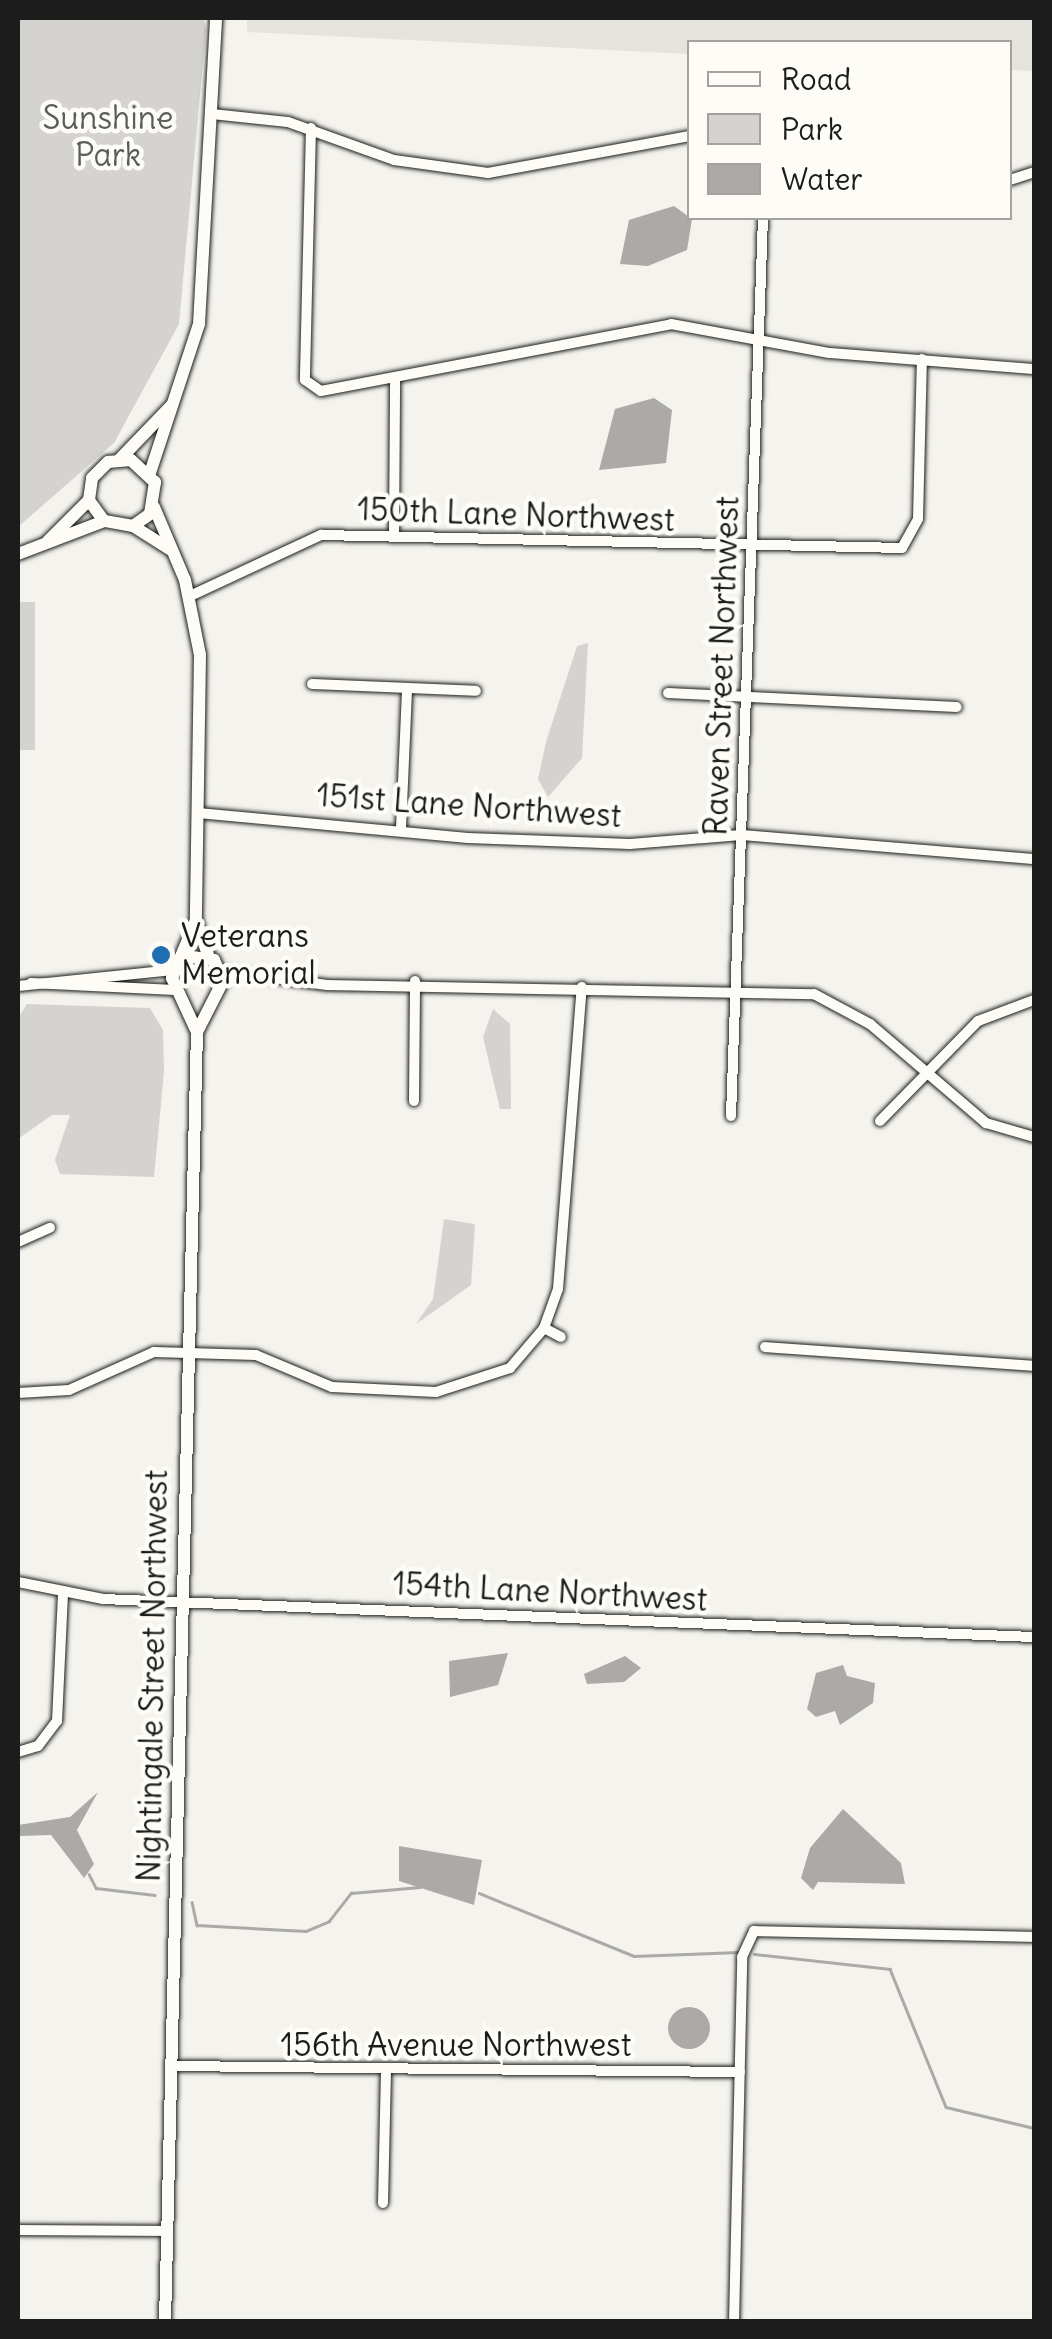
<!DOCTYPE html>
<style>
body{margin:0}
#map{position:relative;width:1052px;height:2339px;overflow:hidden;background:#f4f3ee;font-family:Delius,sans-serif}
div>[style]{position:absolute}
.built>*{inset:0;background:#e4e3de}
.green>*{inset:0;background:#d4d3cf;transform-origin:0 0}
.water>*{inset:0;background:#abaaa6}
.round{border-radius:50%}
.stream>*{height:2.5px;margin:-1.25px;padding:0 1.25px;transform-origin:1.25px;border-radius:1.25px;background:#abaaa6}
.roads{filter:drop-shadow(0 0 2px #1c1c1c) drop-shadow(0 0 2px #1c1c1c)}
.minor>*{height:10px;margin:-5px;padding:0 5px;transform-origin:5px;border-radius:5px;background:#fdfcf7}
.tertiary>*{height:12px;margin:-6px;padding:0 6px;transform-origin:6px;border-radius:6px;background:#fdfcf7}
.dots>*{width:28px;height:28px;translate:-50% -50%;box-sizing:border-box;border:5px solid #fdfcf7;border-radius:50%}
span{translate:-50% -50%;white-space:nowrap;text-align:center;line-height:1.15;-webkit-text-stroke:9px #fdfcf7;paint-order:stroke}
.park-label{font-size:32px;color:#5c5c5b}
.street-label{font-size:32px;color:#1c1c1c}
.poi-label{font-size:32px;color:#1c1c1c}
.left{translate:0 -50%;text-align:left}
.frame{position:absolute;inset:0;border:20px solid #1c1c1c;pointer-events:none}
.legend{position:absolute;left:687px;top:40px;width:325px;height:180px;box-sizing:border-box;background:#fdfcf7;border:2px solid #a3a29f;margin:0;padding:12px 18px;list-style:none;font-size:30px;color:#1c1c1c}
.legend li{display:flex;align-items:center;gap:20px;height:50px}
.legend b{width:50px;border:2px solid #a3a29f}
</style>
<div id="map">
<div class="built">
<i style="clip-path:polygon(247px 18px,1034px 18px,1034px 71px,1010px 70px,1010px 42px,690px 42px,689px 54px,247px 32px)"></i>
</div>
<div class="green">
<i style="clip-path:polygon(18px 18px,203px 18px,206px 29px,179px 324px,114px 443px,18px 527px)"></i>
<i style="left:18px;top:602px;width:17px;height:148px"></i>
<i style="clip-path:polygon(588px 643px,582px 758px,548px 797px,538px 779px,546px 742px,577px 646px)"></i>
<i style="clip-path:polygon(27px 1004px,150px 1008px,163px 1030px,164px 1072px,154px 1177px,60px 1174px,55px 1160px,70px 1115px,52px 1115px,18px 1139px,18px 1018px)"></i>
<i style="clip-path:polygon(493px 1009px,510px 1024px,511px 1109px,500px 1109px,483px 1037px)"></i>
<i style="clip-path:polygon(444px 1219px,475px 1224px,471px 1285px,416px 1324px,433px 1299px)"></i>
</div>
<div class="water">
<i style="clip-path:polygon(674px 206px,692px 219px,687px 250px,648px 266px,620px 264px,629px 220px)"></i>
<i style="clip-path:polygon(654px 398px,672px 410px,666px 463px,599px 470px,615px 409px)"></i>
<i style="clip-path:polygon(508px 1653px,498px 1685px,450px 1697px,449px 1661px)"></i>
<i style="clip-path:polygon(625px 1656px,641px 1668px,624px 1682px,587px 1684px,584px 1674px)"></i>
<i style="clip-path:polygon(843px 1665px,847px 1676px,875px 1683px,873px 1703px,840px 1725px,835px 1711px,816px 1717px,807px 1709px,816px 1673px)"></i>
<i style="clip-path:polygon(98px 1792px,77px 1830px,94px 1864px,84px 1878px,51px 1835px,18px 1836px,18px 1825px,70px 1817px)"></i>
<i style="clip-path:polygon(843px 1809px,901px 1863px,905px 1884px,818px 1882px,813px 1890px,801px 1878px,810px 1848px)"></i>
<i style="clip-path:polygon(399px 1846px,482px 1860px,474px 1905px,399px 1881px)"></i>
<i class="round" style="left:668px;top:2007px;width:42px;height:42px"></i>
</div>
<div class="stream">
<i style="left:89px;top:1874px;width:16px;rotate:63deg"></i>
<i style="left:96px;top:1888px;width:59px;rotate:6.8deg"></i>
<i style="left:479px;top:1893px;width:167px;rotate:22.1deg"></i>
<i style="left:634px;top:1956px;width:105px;rotate:-2.2deg"></i>
<i style="left:192px;top:1902px;width:24px;rotate:78deg"></i>
<i style="left:197px;top:1925px;width:109px;rotate:3.2deg"></i>
<i style="left:306px;top:1931px;width:25px;rotate:-23deg"></i>
<i style="left:329px;top:1921px;width:36px;rotate:-52deg"></i>
<i style="left:351px;top:1893px;width:69px;rotate:-5deg"></i>
<i style="left:754px;top:1954px;width:137px;rotate:6.3deg"></i>
<i style="left:890px;top:1969px;width:149px;rotate:67.9deg"></i>
<i style="left:946px;top:2107px;width:90px;rotate:13.4deg"></i>
</div>
<div class="roads">
<div class="minor">
<i style="left:212px;top:114px;width:76px;rotate:6deg"></i>
<i style="left:288px;top:122px;width:113px;rotate:19.7deg"></i>
<i style="left:394px;top:160px;width:95px;rotate:7.9deg"></i>
<i style="left:488px;top:173px;width:205px;rotate:-10.4deg"></i>
<i style="left:311px;top:128px;width:252px;rotate:91.4deg"></i>
<i style="left:305px;top:380px;width:19px;rotate:35deg"></i>
<i style="left:321px;top:391px;width:356px;rotate:-10.8deg"></i>
<i style="left:671px;top:324px;width:161px;rotate:10.4deg"></i>
<i style="left:829px;top:353px;width:206px;rotate:4.5deg"></i>
<i style="left:1010px;top:180px;width:25px;rotate:-18deg"></i>
<i style="left:394px;top:537px;width:155px;rotate:-89.6deg"></i>
<i style="left:190px;top:596px;width:145px;rotate:-25deg"></i>
<i style="left:321px;top:535px;width:581px;rotate:1.28deg"></i>
<i style="left:902px;top:548px;width:33px;rotate:-61deg"></i>
<i style="left:918px;top:519px;width:160px;rotate:-88.6deg"></i>
<i style="left:312px;top:684px;width:164px;rotate:2.4deg"></i>
<i style="left:668px;top:693px;width:289px;rotate:2.8deg"></i>
<i style="left:198px;top:813px;width:271px;rotate:5.3deg"></i>
<i style="left:468px;top:838px;width:162px;rotate:2.1deg"></i>
<i style="left:630px;top:844px;width:111px;rotate:-4.6deg"></i>
<i style="left:741px;top:835px;width:294px;rotate:4.7deg"></i>
<i style="left:401px;top:828px;width:140px;rotate:-87.5deg"></i>
<i style="left:221px;top:971px;width:107px;rotate:7.5deg"></i>
<i style="left:327px;top:985px;width:487px;rotate:1.1deg"></i>
<i style="left:814px;top:994px;width:64px;rotate:28.2deg"></i>
<i style="left:870px;top:1024px;width:153px;rotate:40.5deg"></i>
<i style="left:986px;top:1123px;width:50px;rotate:16.3deg"></i>
<i style="left:31px;top:983px;width:144px;rotate:2.8deg"></i>
<i style="left:18px;top:986px;width:156px;rotate:-5.9deg"></i>
<i style="left:414px;top:1101px;width:120px;rotate:-89.5deg"></i>
<i style="left:731px;top:1116px;width:899px;rotate:-87.96deg"></i>
<i style="left:880px;top:1121px;width:140px;rotate:-45.6deg"></i>
<i style="left:978px;top:1021px;width:60px;rotate:-20.6deg"></i>
<i style="left:18px;top:1242px;width:35px;rotate:-24deg"></i>
<i style="left:544px;top:1328px;width:19px;rotate:28deg"></i>
<i style="left:765px;top:1347px;width:270px;rotate:4deg"></i>
<i style="left:18px;top:1393px;width:51px;rotate:-3.4deg"></i>
<i style="left:69px;top:1390px;width:93px;rotate:-24.1deg"></i>
<i style="left:154px;top:1352px;width:102px;rotate:1.7deg"></i>
<i style="left:256px;top:1355px;width:82px;rotate:22.8deg"></i>
<i style="left:332px;top:1387px;width:104px;rotate:2.8deg"></i>
<i style="left:436px;top:1392px;width:78px;rotate:-18deg"></i>
<i style="left:510px;top:1368px;width:52px;rotate:-49.6deg"></i>
<i style="left:544px;top:1328px;width:41px;rotate:-70.3deg"></i>
<i style="left:558px;top:1289px;width:303px;rotate:-85.5deg"></i>
<i style="left:18px;top:1582px;width:87px;rotate:11.3deg"></i>
<i style="left:103px;top:1599px;width:932px;rotate:2.34deg"></i>
<i style="left:18px;top:1752px;width:21px;rotate:-17deg"></i>
<i style="left:38px;top:1746px;width:31px;rotate:-53deg"></i>
<i style="left:57px;top:1721px;width:125px;rotate:-87.3deg"></i>
<i style="left:172px;top:2066px;width:568px;rotate:0.61deg"></i>
<i style="left:383px;top:2203px;width:132px;rotate:-88.7deg"></i>
<i style="left:18px;top:2230px;width:150px;rotate:0.4deg"></i>
<i style="left:734px;top:2322px;width:365px;rotate:-88.7deg"></i>
<i style="left:742px;top:1957px;width:29px;rotate:-65deg"></i>
<i style="left:754px;top:1931px;width:280px;rotate:1.2deg"></i>
</div>
<div class="tertiary">
<i style="left:120px;top:459px;width:75px;rotate:-46.1deg"></i>
<i style="left:150px;top:473px;width:157px;rotate:-71.8deg"></i>
<i style="left:199px;top:324px;width:306px;rotate:-86.8deg"></i>
<i style="left:154px;top:507px;width:79px;rotate:67deg"></i>
<i style="left:185px;top:580px;width:76px;rotate:78.7deg"></i>
<i style="left:200px;top:655px;width:265px;rotate:90.9deg"></i>
<i style="left:196px;top:920px;width:63px;rotate:112.5deg"></i>
<i style="left:172px;top:978px;width:60px;rotate:65.2deg"></i>
<i style="left:133px;top:526px;width:45px;rotate:32.3deg"></i>
<i style="left:48px;top:541px;width:58px;rotate:-45deg"></i>
<i style="left:89px;top:500px;width:22px;rotate:-82deg"></i>
<i style="left:92px;top:478px;width:23px;rotate:-45deg"></i>
<i style="left:108px;top:462px;width:23px;rotate:-5deg"></i>
<i style="left:131px;top:460px;width:33px;rotate:43deg"></i>
<i style="left:155px;top:482px;width:32px;rotate:99deg"></i>
<i style="left:150px;top:514px;width:21px;rotate:145deg"></i>
<i style="left:133px;top:526px;width:29px;rotate:-170deg"></i>
<i style="left:104px;top:521px;width:26px;rotate:-126deg"></i>
<i style="left:18px;top:554px;width:92px;rotate:-21deg"></i>
<i style="left:196px;top:920px;width:37px;rotate:71deg"></i>
<i style="left:165px;top:2322px;width:1290px;rotate:-88.58deg"></i>
<i style="left:197px;top:1032px;width:57px;rotate:-63deg"></i>
<i style="left:223px;top:981px;width:23px;rotate:-113deg"></i>
<i style="left:214px;top:960px;width:29px;rotate:-172deg"></i>
</div>
</div>
<div class="dots">
<i style="left:161px;top:955px;background:#1f6fb2"></i>
</div>
<div class="park-label">
<span style="left:108px;top:137px">Sunshine<br>Park</span>
</div>
<div class="street-label">
<span style="left:516px;top:515px;rotate:2deg">150th Lane Northwest</span>
<span style="left:722px;top:666px;rotate:-88deg">Raven Street Northwest</span>
<span style="left:469px;top:806px;rotate:4deg">151st Lane Northwest</span>
<span style="left:550px;top:1592px;rotate:3deg">154th Lane Northwest</span>
<span style="left:153px;top:1676px;rotate:-89deg">Nightingale Street Northwest</span>
<span style="left:456px;top:2045px">156th Avenue Northwest</span>
</div>
<div class="poi-label">
<span class="left" style="left:181px;top:955px">Veterans<br>Memorial</span>
</div>
<div class="frame"></div>
<ul class="legend">
<li><b style="height:12px;background:#fdfcf7"></b>Road</li>
<li><b style="height:28px;background:#d4d3cf"></b>Park</li>
<li><b style="height:28px;background:#abaaa6"></b>Water</li>
</ul>
</div>
